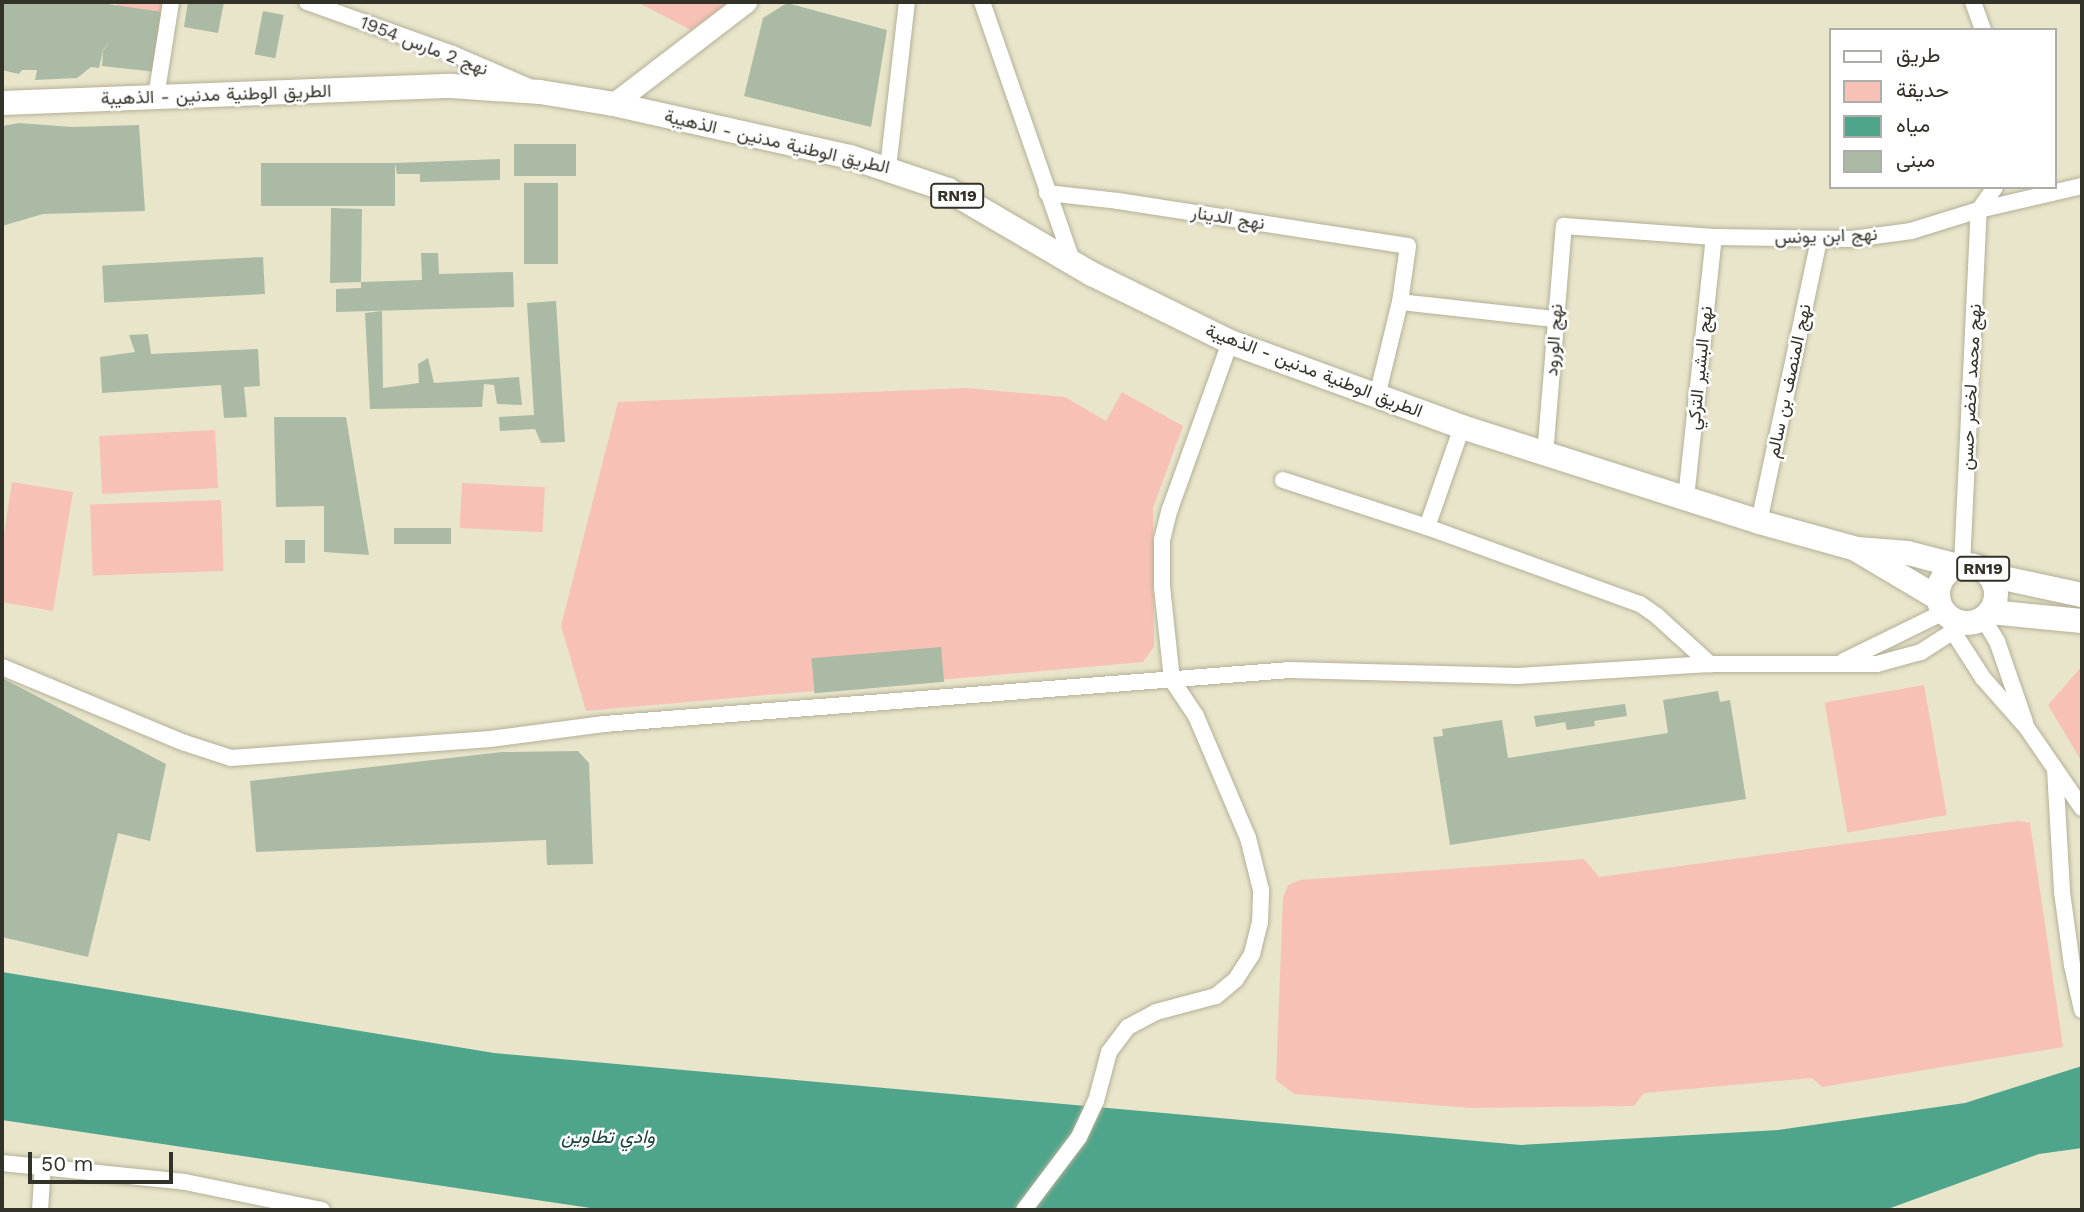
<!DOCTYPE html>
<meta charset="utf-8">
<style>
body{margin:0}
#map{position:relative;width:2084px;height:1212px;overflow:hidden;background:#e8e5cb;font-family:"Work Sans",Vazirmatn,sans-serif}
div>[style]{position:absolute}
.green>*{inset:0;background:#f8c1b5;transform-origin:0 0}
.water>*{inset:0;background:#4ea58b}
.building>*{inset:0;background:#abbaa4;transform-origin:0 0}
.roads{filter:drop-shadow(0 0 2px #b4b097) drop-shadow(0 0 2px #b4b097)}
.street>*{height:16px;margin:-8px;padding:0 8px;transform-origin:8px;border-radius:8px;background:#fff}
.secondary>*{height:21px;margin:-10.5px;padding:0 10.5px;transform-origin:10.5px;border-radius:10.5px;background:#fff}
.primary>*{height:24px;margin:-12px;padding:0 12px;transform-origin:12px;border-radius:12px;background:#fff}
.primary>.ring{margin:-12px;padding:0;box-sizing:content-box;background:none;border:24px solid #fff;border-radius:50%}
span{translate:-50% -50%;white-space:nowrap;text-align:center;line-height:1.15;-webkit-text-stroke:5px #fff;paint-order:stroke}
.shield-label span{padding:2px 5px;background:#fff;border:2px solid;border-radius:5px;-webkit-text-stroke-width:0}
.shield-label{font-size:16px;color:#333228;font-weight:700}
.street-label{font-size:18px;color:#333228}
.water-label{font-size:19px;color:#1c4337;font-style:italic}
.frame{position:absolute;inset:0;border:4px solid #333228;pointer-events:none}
.legend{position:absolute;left:1829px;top:28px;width:228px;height:161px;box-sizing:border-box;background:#fff;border:2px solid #adada9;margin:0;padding:9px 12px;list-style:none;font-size:21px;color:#333228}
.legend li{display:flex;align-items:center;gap:14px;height:35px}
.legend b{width:35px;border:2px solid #adada9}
.scale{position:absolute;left:28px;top:1152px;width:145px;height:32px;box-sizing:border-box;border:4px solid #333228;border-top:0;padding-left:9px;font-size:21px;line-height:24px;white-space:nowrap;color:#333228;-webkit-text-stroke:5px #fff;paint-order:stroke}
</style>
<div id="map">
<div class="green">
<i style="clip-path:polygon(117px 2px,164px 2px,163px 12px,117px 6px)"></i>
<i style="clip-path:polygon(637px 2px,729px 2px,691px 30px)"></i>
<i style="clip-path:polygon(966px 388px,1065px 397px,1106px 421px,1122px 392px,1183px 426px,1153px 508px,1154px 647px,1143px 662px,586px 711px,561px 626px,618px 402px)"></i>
<i style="left:215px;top:430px;width:58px;height:116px;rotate:87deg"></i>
<i style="clip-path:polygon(12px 482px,73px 492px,53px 611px,2px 602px,2px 546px)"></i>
<i style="left:462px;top:483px;width:83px;height:45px;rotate:3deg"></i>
<i style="left:221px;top:500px;width:71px;height:131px;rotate:88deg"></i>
<i style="clip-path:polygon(2082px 666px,2082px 762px,2048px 705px)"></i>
<i style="left:1924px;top:685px;width:132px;height:101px;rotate:80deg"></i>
<i style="clip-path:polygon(2018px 821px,2030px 823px,2063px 1047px,1822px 1087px,1812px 1078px,1644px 1093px,1634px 1106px,1472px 1108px,1294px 1094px,1276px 1080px,1283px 898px,1288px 885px,1300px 880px,1584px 859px,1599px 877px)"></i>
</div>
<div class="water">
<i style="clip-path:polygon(2px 972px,494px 1053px,1521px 1145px,1778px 1130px,1965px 1103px,2082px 1066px,2082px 1148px,2039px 1154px,1885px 1210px,604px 1210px,2px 1120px)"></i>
</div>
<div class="building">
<i style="clip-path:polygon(2px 2px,94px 2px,163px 12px,157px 72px,102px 66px,103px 51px,111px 39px,103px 50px,99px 68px,91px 67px,77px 78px,35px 80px,37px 70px,22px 70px,19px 74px,2px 70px)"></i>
<i style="clip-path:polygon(188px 2px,224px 2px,218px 33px,184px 27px)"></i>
<i style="clip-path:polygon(787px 3px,887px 30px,871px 127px,744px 96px,763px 18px)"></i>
<i style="left:263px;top:11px;width:21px;height:44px;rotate:11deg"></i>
<i style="clip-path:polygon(19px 123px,72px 127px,139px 125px,145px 211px,43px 214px,2px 226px,2px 126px)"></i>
<i style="left:514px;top:144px;width:62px;height:32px"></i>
<i style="clip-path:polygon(500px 159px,500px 180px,420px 182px,420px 174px,397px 174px,395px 163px)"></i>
<i style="left:261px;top:163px;width:134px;height:43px"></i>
<i style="left:524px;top:183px;width:34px;height:81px"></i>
<i style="clip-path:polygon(331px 208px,362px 209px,361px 282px,422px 280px,421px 253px,438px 253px,439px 274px,513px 272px,514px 307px,336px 312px,336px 289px,361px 288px,361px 282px,330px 283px)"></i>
<i style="left:263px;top:257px;width:37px;height:161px;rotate:87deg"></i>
<i style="clip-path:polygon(556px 301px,565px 442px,541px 443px,535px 429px,500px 431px,499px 417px,534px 415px,527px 303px)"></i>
<i style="clip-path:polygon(382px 311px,383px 388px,419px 383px,418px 364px,428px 358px,434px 383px,519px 377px,522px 405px,497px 404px,494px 385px,484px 384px,482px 407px,370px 409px,365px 313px)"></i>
<i style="clip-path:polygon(148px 334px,151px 354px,258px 349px,260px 386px,244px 387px,247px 417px,224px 418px,221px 385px,102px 393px,100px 357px,135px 352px,129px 335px)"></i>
<i style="clip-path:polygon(274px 417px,346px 417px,369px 555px,324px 552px,324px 506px,276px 507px)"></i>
<i style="left:394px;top:528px;width:57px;height:16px"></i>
<i style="left:285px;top:540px;width:20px;height:23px"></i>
<i style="left:941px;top:647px;width:35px;height:130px;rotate:85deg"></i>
<i style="clip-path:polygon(2px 678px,166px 764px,150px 841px,118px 833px,88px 957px,2px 937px)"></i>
<i style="clip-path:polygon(1718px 691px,1720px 702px,1730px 700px,1746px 799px,1450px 845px,1433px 737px,1443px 736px,1442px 729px,1502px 720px,1508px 758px,1668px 733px,1663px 700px)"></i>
<i style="clip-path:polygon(1625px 704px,1627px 716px,1594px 721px,1595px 726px,1567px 730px,1565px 722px,1536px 727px,1534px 716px)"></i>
<i style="clip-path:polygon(578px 751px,589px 763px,593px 864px,547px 865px,546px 840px,256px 852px,250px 781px,502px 752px)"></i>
</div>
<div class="roads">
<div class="street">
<i style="left:307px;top:2px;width:155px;rotate:19.6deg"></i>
<i style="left:453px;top:54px;width:81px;rotate:23.4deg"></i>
<i style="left:982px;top:2px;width:276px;rotate:70.8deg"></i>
<i style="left:1973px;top:2px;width:30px;rotate:70deg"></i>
<i style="left:156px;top:97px;width:96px;rotate:-81deg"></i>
<i style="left:888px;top:168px;width:167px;rotate:-83.5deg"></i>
<i style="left:1047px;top:193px;width:71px;rotate:6.4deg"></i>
<i style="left:1118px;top:201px;width:293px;rotate:8.8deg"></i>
<i style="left:1408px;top:246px;width:57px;rotate:98.1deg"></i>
<i style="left:1400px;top:302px;width:97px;rotate:103.7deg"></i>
<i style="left:1400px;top:302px;width:156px;rotate:6.3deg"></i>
<i style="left:1545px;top:455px;width:230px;rotate:-85.3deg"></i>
<i style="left:1564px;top:226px;width:150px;rotate:4.2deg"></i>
<i style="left:1714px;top:237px;width:138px;rotate:0.8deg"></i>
<i style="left:1852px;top:239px;width:60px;rotate:-7.7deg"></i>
<i style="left:1911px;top:231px;width:71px;rotate:-17.2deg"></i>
<i style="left:1979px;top:210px;width:106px;rotate:-13.1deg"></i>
<i style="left:1283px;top:480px;width:151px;rotate:18.1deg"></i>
<i style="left:1427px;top:527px;width:226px;rotate:19.9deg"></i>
<i style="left:1640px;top:604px;width:21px;rotate:35deg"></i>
<i style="left:1657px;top:616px;width:72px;rotate:42.2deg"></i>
<i style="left:1686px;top:498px;width:262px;rotate:-83.9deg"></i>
<i style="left:1759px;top:522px;width:288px;rotate:-78deg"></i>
<i style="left:1427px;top:527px;width:106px;rotate:-70.7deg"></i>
<i style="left:1962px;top:565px;width:355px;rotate:-87.3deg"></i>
<i style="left:1979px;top:210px;width:28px;rotate:-55deg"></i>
<i style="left:1951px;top:618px;width:15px;rotate:79deg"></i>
<i style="left:1954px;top:633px;width:54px;rotate:57.2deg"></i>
<i style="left:1983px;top:678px;width:67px;rotate:48.7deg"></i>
<i style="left:2027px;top:728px;width:97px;rotate:55.5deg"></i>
<i style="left:1983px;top:618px;width:27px;rotate:59deg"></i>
<i style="left:1997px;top:641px;width:86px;rotate:70.9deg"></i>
<i style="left:1844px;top:661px;width:111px;rotate:-26.1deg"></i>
<i style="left:2px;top:667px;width:198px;rotate:22.6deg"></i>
<i style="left:185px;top:743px;width:48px;rotate:18.1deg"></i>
<i style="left:231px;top:758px;width:260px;rotate:-4.2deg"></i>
<i style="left:490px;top:739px;width:115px;rotate:-7.5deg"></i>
<i style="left:604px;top:724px;width:688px;rotate:-4.5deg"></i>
<i style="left:1290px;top:670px;width:228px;rotate:1.5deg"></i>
<i style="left:1518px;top:676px;width:192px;rotate:-3.6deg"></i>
<i style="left:1710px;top:664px;width:167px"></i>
<i style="left:1877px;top:664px;width:46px;rotate:-15.3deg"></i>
<i style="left:1921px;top:652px;width:54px;rotate:-32.8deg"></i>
<i style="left:2055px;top:769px;width:123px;rotate:86.7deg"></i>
<i style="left:2062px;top:892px;width:74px;rotate:82.2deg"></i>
<i style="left:2072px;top:965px;width:46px;rotate:77.5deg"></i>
<i style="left:2px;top:1163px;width:184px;rotate:5.9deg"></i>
<i style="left:185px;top:1182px;width:140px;rotate:11.6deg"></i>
<i style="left:40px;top:1210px;width:45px;rotate:-86.2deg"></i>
<i style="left:1024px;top:1210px;width:91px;rotate:-53deg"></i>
<i style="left:1079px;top:1137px;width:40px;rotate:-65deg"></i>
<i style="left:1096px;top:1101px;width:51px;rotate:-75.1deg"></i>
<i style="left:1109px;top:1052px;width:31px;rotate:-53deg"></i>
<i style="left:1128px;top:1027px;width:32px;rotate:-28deg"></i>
<i style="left:1156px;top:1012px;width:62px;rotate:-14.9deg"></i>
<i style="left:1216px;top:996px;width:26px;rotate:-40deg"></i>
<i style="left:1236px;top:979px;width:30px;rotate:-57deg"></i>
<i style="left:1252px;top:954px;width:32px;rotate:-76deg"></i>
<i style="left:1260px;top:923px;width:33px;rotate:-88deg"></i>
<i style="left:1261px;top:890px;width:54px;rotate:-104deg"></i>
<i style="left:1248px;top:838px;width:133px;rotate:-113.1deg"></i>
<i style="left:1196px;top:716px;width:43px;rotate:-123.7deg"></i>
<i style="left:1172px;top:680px;width:94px;rotate:-96.1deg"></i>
<i style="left:1162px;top:587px;width:47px;rotate:-90deg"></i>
<i style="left:1162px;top:540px;width:32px;rotate:-76deg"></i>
<i style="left:1170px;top:509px;width:177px;rotate:-70.2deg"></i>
</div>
<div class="secondary">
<i style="left:613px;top:104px;width:168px;rotate:-37.5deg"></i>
</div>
<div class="primary">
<i style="left:2px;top:103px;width:449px;rotate:-2.2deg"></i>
<i style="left:451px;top:86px;width:89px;rotate:3.9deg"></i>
<i style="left:540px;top:92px;width:74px;rotate:9.3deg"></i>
<i style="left:613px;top:104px;width:243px;rotate:12.6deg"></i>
<i style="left:850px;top:157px;width:103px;rotate:18.6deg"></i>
<i style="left:948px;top:190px;width:167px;rotate:30.3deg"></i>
<i style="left:1092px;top:274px;width:154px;rotate:26.2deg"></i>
<i style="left:1230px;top:342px;width:247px;rotate:20.1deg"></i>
<i style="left:1462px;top:427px;width:312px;rotate:17.7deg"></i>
<i style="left:1759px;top:522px;width:102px;rotate:15.4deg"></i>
<i style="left:1857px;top:549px;width:51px;rotate:4.5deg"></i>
<i style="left:1908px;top:553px;width:52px;rotate:14.6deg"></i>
<i style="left:1857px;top:550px;width:94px;rotate:30.7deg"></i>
<i class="ring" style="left:1938px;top:565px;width:34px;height:34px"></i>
<i style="left:1989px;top:575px;width:95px;rotate:12.1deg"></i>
<i style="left:1990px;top:612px;width:92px;rotate:5.6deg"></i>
</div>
</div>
<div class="shield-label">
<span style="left:957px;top:196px">RN19</span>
<span style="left:1983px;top:569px">RN19</span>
</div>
<div class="street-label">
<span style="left:424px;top:46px;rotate:21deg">نهج 2 مارس 1954</span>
<span style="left:216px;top:95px;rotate:-2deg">الطريق الوطنية مدنين - الذهيبة</span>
<span style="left:777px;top:142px;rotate:13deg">الطريق الوطنية مدنين - الذهيبة</span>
<span style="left:1228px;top:218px;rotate:9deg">نهج الدينار</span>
<span style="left:1826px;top:236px;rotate:-2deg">نهج ابن يونس</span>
<span style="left:1554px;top:340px;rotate:-86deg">نهج الورود</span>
<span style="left:1700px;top:368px;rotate:-84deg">نهج البشير التركي</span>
<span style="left:1314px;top:371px;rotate:21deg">الطريق الوطنية مدنين - الذهيبة</span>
<span style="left:1789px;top:381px;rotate:-78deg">نهج المنصف بن سالم</span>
<span style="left:1971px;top:387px;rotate:-87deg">نهج محمد لخضر حسن</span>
</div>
<div class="water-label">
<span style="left:608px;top:1137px">وادي تطاوين</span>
</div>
<div class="frame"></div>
<ul class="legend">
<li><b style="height:9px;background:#fff"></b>طريق</li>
<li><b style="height:19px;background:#f8c1b5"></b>حديقة</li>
<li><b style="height:19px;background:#4ea58b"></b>مياه</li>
<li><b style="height:19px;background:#abbaa4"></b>مبنى</li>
</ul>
<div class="scale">50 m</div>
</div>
